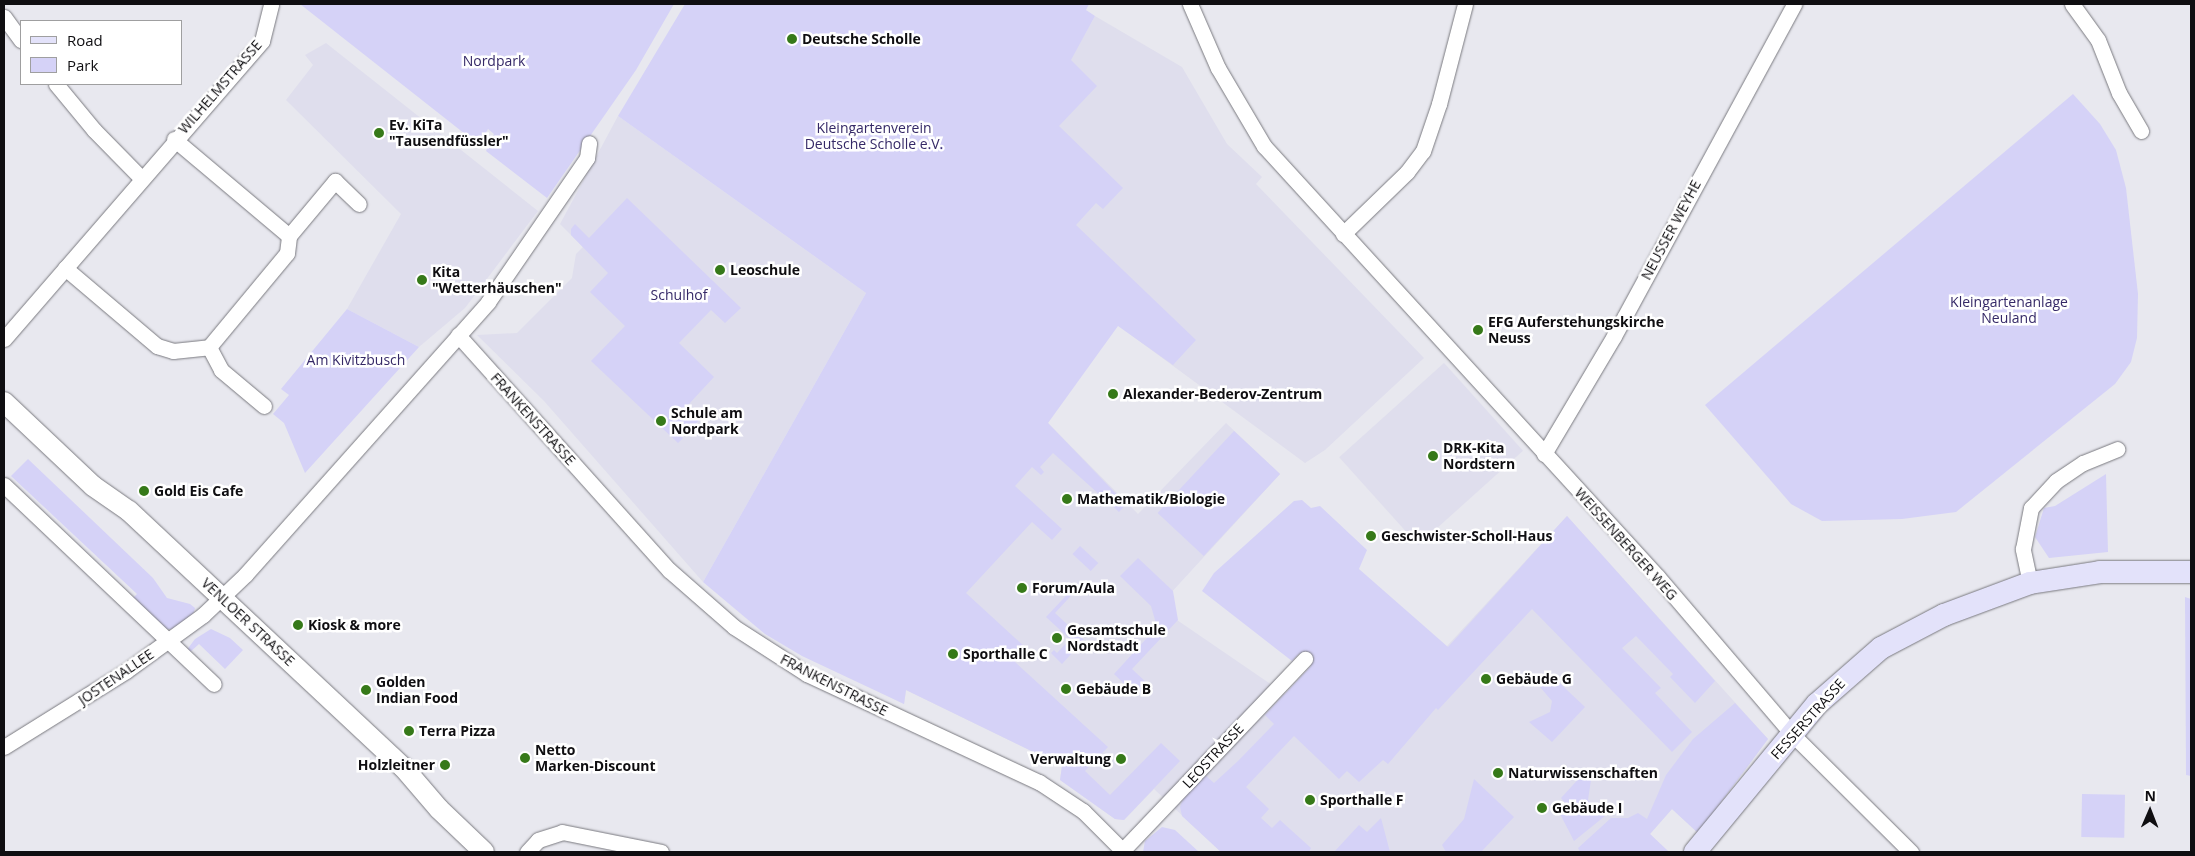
<!DOCTYPE html>
<meta charset="utf-8">
<style>
body{margin:0}
#map{position:relative;width:2195px;height:856px;overflow:hidden;background:#e8e8ef;font-family:"Open Sans",sans-serif}
div>[style]{position:absolute}
.built>*{inset:0;background:#dfdeed;transform-origin:0 0}
.green>*{inset:0;background:#d5d2f7;transform-origin:0 0}
.roads{filter:drop-shadow(0 0 1px #79797f) drop-shadow(0 0 1px #79797f)}
.street>*{height:15px;margin:-7.5px;padding:0 7.5px;transform-origin:7.5px;border-radius:7.5px;background:#fff}
.secondary>*{height:20px;margin:-10px;padding:0 10px;transform-origin:10px;border-radius:10px;background:#fff}
.primary>*{height:22px;margin:-11px;padding:0 11px;transform-origin:11px;border-radius:11px;background:#e3e2fa}
.dots>*{width:14px;height:14px;translate:-50% -50%;box-sizing:border-box;border:2px solid #fff;border-radius:50%}
span{translate:-50% -50%;white-space:nowrap;text-align:center;line-height:1.15;-webkit-text-stroke:5px #fff;paint-order:stroke}
.poi-label{font-size:14px;color:#0f0e11;font-weight:700}
.left{translate:0 -50%;text-align:left}
.right{translate:-100% -50%;text-align:right}
.park-label{font-size:14px;color:#352967}
.street-label{font-size:14px;color:#0f0e11}
.frame{position:absolute;inset:0;border:5px solid #0f0e11;pointer-events:none}
.legend{position:absolute;left:20px;top:20px;width:162px;height:65px;box-sizing:border-box;background:#fff;border:1px solid #9f9fa0;margin:0;padding:6px 9px;list-style:none;font-size:15px;color:#0f0e11}
.legend li{display:flex;align-items:center;gap:10px;height:25px}
.legend b{width:25px;border:1px solid #9f9fa0}
.north{position:absolute;left:2125px;top:786px;width:50px;height:50px;-webkit-text-stroke:4px #fff;paint-order:stroke;rotate:1deg;font-size:14px;font-weight:700;line-height:20px;text-align:center;color:#0f0e11}
.north::after{content:'';display:block;margin:auto;width:18px;height:22px;background:#0f0e11;clip-path:polygon(50% 0,100% 100%,50% 72%,0 100%)}
</style>
<div id="map">
<div class="built">
<i style="clip-path:polygon(1095px 16px,1182px 67px,1227px 144px,1262px 177px,1256px 184px,1424px 358px,1325px 450px,1305px 463px,979px 223px)"></i>
<i style="clip-path:polygon(326px 43px,538px 211px,465px 308px,419px 347px,347px 309px,401px 214px,286px 100px,313px 65px,305px 55px)"></i>
<i style="clip-path:polygon(618px 116px,866px 293px,703px 582px,544px 401px,477px 335px,517px 333px,572px 278px,576px 254px,583px 247px,560px 224px)"></i>
<i style="left:1444px;top:363px;width:118px;height:141px;rotate:48deg"></i>
<i style="clip-path:polygon(1048px 423px,1138px 514px,1226px 423px,1280px 474px,1158px 607px,1285px 694px,1311px 666px,1374px 725px,1567px 516px,1768px 739px,1698px 833px,1672px 809px,1650px 834px,1669px 852px,1221px 852px,1154px 789px,1124px 820px,1115px 819px,1060px 780px,1062px 766px,906px 690px,904px 704px,880px 692px)"></i>
</div>
<div class="green">
<i style="clip-path:polygon(300px 4px,674px 4px,636px 70px,547px 198px,486px 151px,494px 134px,488px 129px,479px 145px)"></i>
<i style="clip-path:polygon(685px 4px,1089px 4px,1086px 10px,1095px 16px,1071px 60px,1097px 86px,1059px 126px,1123px 188px,1103px 209px,1096px 203px,1076px 225px,1196px 340px,1173px 365px,1118px 326px,1048px 423px,1126px 504px,1119px 512px,1053px 453px,1040px 467px,1044px 472px,1041px 475px,1032px 467px,1015px 486px,1062px 529px,1052px 540px,1032px 522px,966px 593px,1026px 648px,1015px 662px,1108px 747px,1085px 771px,1110px 795px,1161px 743px,1180px 761px,1124px 820px,1115px 819px,1060px 780px,1062px 766px,906px 690px,904px 704px,802px 656px,765px 634px,703px 582px,866px 293px,618px 116px)"></i>
<i style="clip-path:polygon(2073px 94px,2100px 124px,2116px 150px,2126px 188px,2138px 294px,2137px 338px,2131px 362px,2115px 384px,1956px 512px,1902px 519px,1822px 521px,1791px 504px,1705px 405px)"></i>
<i style="clip-path:polygon(627px 198px,741px 308px,725px 323px,711px 310px,679px 343px,714px 377px,688px 405px,701px 418px,688px 432px,683px 428px,678px 433px,683px 438px,678px 443px,591px 361px,625px 326px,590px 292px,608px 273px,571px 235px,571px 229px,575px 224px,589px 238px)"></i>
<i style="clip-path:polygon(347px 309px,419px 347px,305px 473px,284px 423px,273px 414px,289px 395px,281px 389px)"></i>
<i style="left:1234px;top:431px;width:63px;height:112px;rotate:43deg"></i>
<i style="clip-path:polygon(28px 459px,153px 578px,167px 598px,190px 604px,195px 608px,193px 615px,172px 629px,163px 629px,132px 599px,137px 594px,11px 476px)"></i>
<i style="clip-path:polygon(2106px 474px,2108px 552px,2049px 558px,2035px 537px,2044px 508px,2055px 506px)"></i>
<i style="clip-path:polygon(1302px 500px,1311px 508px,1320px 506px,1367px 550px,1359px 569px,1448px 647px,1567px 516px,1715px 681px,1695px 703px,1670px 677px,1673px 674px,1636px 636px,1622px 648px,1661px 688px,1655px 693px,1692px 732px,1672px 752px,1532px 609px,1438px 710px,1436px 708px,1388px 764px,1383px 760px,1359px 782px,1347px 771px,1339px 779px,1294px 736px,1246px 787px,1269px 809px,1261px 818px,1272px 828px,1280px 820px,1311px 848px,1309px 852px,1221px 852px,1182px 816px,1180px 807px,1184px 796px,1203px 773px,1214px 783px,1238px 761px,1274px 724px,1265px 715px,1311px 666px,1299px 654px,1292px 661px,1202px 591px,1214px 573px,1294px 501px)"></i>
<i style="left:1080px;top:546px;width:25px;height:11px;rotate:43deg"></i>
<i style="clip-path:polygon(1138px 558px,1173px 591px,1178px 620px,1132px 669px,1148px 684px,1137px 696px,1114px 674px,1157px 627px,1151px 606px,1120px 576px)"></i>
<i style="clip-path:polygon(1078px 583px,1081px 585px,1055px 613px,1084px 640px,1062px 664px,1051px 653px,1054px 650px,1057px 653px,1070px 639px,1046px 617px)"></i>
<i style="clip-path:polygon(2185px 597px,2191px 599px,2191px 776px,2186px 775px)"></i>
<i style="clip-path:polygon(211px 629px,230px 638px,243px 650px,225px 669px,199px 644px,189px 653px,186px 651px,195px 639px)"></i>
<i style="clip-path:polygon(1551px 675px,1585px 707px,1552px 742px,1529px 722px,1550px 712px,1552px 701px,1540px 687px)"></i>
<i style="clip-path:polygon(1735px 703px,1768px 739px,1698px 833px,1672px 809px,1650px 834px,1669px 852px,1580px 852px,1578px 848px,1611px 818px,1628px 818px,1638px 813px,1647px 819px,1666px 775px,1693px 739px)"></i>
<i style="clip-path:polygon(1583px 774px,1591px 780px,1588px 800px,1605px 816px,1574px 841px,1559px 812px,1566px 804px,1561px 798px)"></i>
<i style="clip-path:polygon(1474px 779px,1514px 817px,1481px 852px,1446px 852px,1442px 845px,1464px 819px)"></i>
<i style="left:2082px;top:794px;width:43px;height:43px;rotate:1deg"></i>
<i style="clip-path:polygon(1381px 818px,1390px 852px,1334px 852px,1359px 825px,1367px 832px)"></i>
<i style="clip-path:polygon(1162px 827px,1175px 830px,1199px 852px,1143px 852px,1145px 841px)"></i>
</div>
<div class="roads">
<div class="street">
<i style="left:1190px;top:4px;width:70px;rotate:66.4deg"></i>
<i style="left:1218px;top:68px;width:91px;rotate:59.5deg"></i>
<i style="left:1264px;top:146px;width:584px;rotate:47.57deg"></i>
<i style="left:1658px;top:577px;width:206px;rotate:49.5deg"></i>
<i style="left:1792px;top:734px;width:168px;rotate:44.8deg"></i>
<i style="left:2072px;top:4px;width:44px;rotate:54.2deg"></i>
<i style="left:2098px;top:40px;width:57px;rotate:68.4deg"></i>
<i style="left:2119px;top:93px;width:44px;rotate:59.9deg"></i>
<i style="left:4px;top:17px;width:29px;rotate:54deg"></i>
<i style="left:56px;top:84px;width:60px;rotate:50.4deg"></i>
<i style="left:94px;top:130px;width:67px;rotate:45.6deg"></i>
<i style="left:174px;top:139px;width:150px;rotate:40.1deg"></i>
<i style="left:1343px;top:234px;width:89px;rotate:-44.1deg"></i>
<i style="left:1407px;top:172px;width:26px;rotate:-53deg"></i>
<i style="left:1423px;top:151px;width:50px;rotate:-71.2deg"></i>
<i style="left:1439px;top:104px;width:103px;rotate:-75.4deg"></i>
<i style="left:65px;top:268px;width:121px;rotate:40.3deg"></i>
<i style="left:157px;top:346px;width:17px;rotate:17deg"></i>
<i style="left:173px;top:351px;width:36px;rotate:-6deg"></i>
<i style="left:209px;top:347px;width:122px;rotate:-50.3deg"></i>
<i style="left:287px;top:253px;width:17px;rotate:-83deg"></i>
<i style="left:289px;top:236px;width:72px;rotate:-50.1deg"></i>
<i style="left:335px;top:181px;width:33px;rotate:44deg"></i>
<i style="left:458px;top:335px;width:316px;rotate:48.1deg"></i>
<i style="left:669px;top:570px;width:86px;rotate:41.2deg"></i>
<i style="left:734px;top:627px;width:87px;rotate:32.8deg"></i>
<i style="left:807px;top:674px;width:256px;rotate:25deg"></i>
<i style="left:1039px;top:782px;width:53px;rotate:33.4deg"></i>
<i style="left:1083px;top:811px;width:58px;rotate:45deg"></i>
<i style="left:4px;top:339px;width:394px;rotate:-49.1deg"></i>
<i style="left:262px;top:41px;width:38px;rotate:-76deg"></i>
<i style="left:209px;top:347px;width:26px;rotate:62deg"></i>
<i style="left:221px;top:370px;width:56px;rotate:39.9deg"></i>
<i style="left:1544px;top:454px;width:137px;rotate:-59.3deg"></i>
<i style="left:1614px;top:336px;width:378px;rotate:-61.5deg"></i>
<i style="left:4px;top:485px;width:289px;rotate:43.5deg"></i>
<i style="left:2030px;top:583px;width:35px;rotate:-102deg"></i>
<i style="left:2023px;top:549px;width:42px;rotate:-79deg"></i>
<i style="left:2031px;top:508px;width:37px;rotate:-47deg"></i>
<i style="left:2056px;top:481px;width:32px;rotate:-34deg"></i>
<i style="left:2083px;top:463px;width:37px;rotate:-22deg"></i>
<i style="left:4px;top:747px;width:144px;rotate:-31.9deg"></i>
<i style="left:126px;top:671px;width:95px;rotate:-36deg"></i>
<i style="left:203px;top:615px;width:59px;rotate:-43.6deg"></i>
<i style="left:246px;top:574px;width:364px;rotate:-48.3deg"></i>
<i style="left:488px;top:302px;width:175px;rotate:-55.5deg"></i>
<i style="left:587px;top:158px;width:15px;rotate:-82deg"></i>
<i style="left:527px;top:852px;width:16px;rotate:-47deg"></i>
<i style="left:538px;top:840px;width:25px;rotate:-18deg"></i>
<i style="left:562px;top:832px;width:101px;rotate:11.4deg"></i>
<i style="left:1121px;top:852px;width:267px;rotate:-46.4deg"></i>
</div>
<div class="secondary">
<i style="left:4px;top:402px;width:122px;rotate:43.3deg"></i>
<i style="left:93px;top:486px;width:44px;rotate:34.8deg"></i>
<i style="left:129px;top:511px;width:375px;rotate:43.1deg"></i>
<i style="left:403px;top:767px;width:55px;rotate:49.4deg"></i>
<i style="left:439px;top:809px;width:62px;rotate:43.7deg"></i>
</div>
<div class="primary">
<i style="left:1695px;top:852px;width:192px;rotate:-50.5deg"></i>
<i style="left:1817px;top:704px;width:85px;rotate:-41.2deg"></i>
<i style="left:1881px;top:648px;width:71px;rotate:-27.6deg"></i>
<i style="left:1944px;top:615px;width:92px;rotate:-20.4deg"></i>
<i style="left:2030px;top:583px;width:71px;rotate:-8.9deg"></i>
<i style="left:2100px;top:572px;width:91px"></i>
</div>
</div>
<div class="dots">
<i style="left:792px;top:39px;background:#367919"></i>
<i style="left:379px;top:133px;background:#367919"></i>
<i style="left:720px;top:270px;background:#367919"></i>
<i style="left:422px;top:280px;background:#367919"></i>
<i style="left:1478px;top:330px;background:#367919"></i>
<i style="left:1113px;top:394px;background:#367919"></i>
<i style="left:661px;top:421px;background:#367919"></i>
<i style="left:1433px;top:456px;background:#367919"></i>
<i style="left:144px;top:491px;background:#367919"></i>
<i style="left:1067px;top:499px;background:#367919"></i>
<i style="left:1371px;top:536px;background:#367919"></i>
<i style="left:1022px;top:588px;background:#367919"></i>
<i style="left:298px;top:625px;background:#367919"></i>
<i style="left:1057px;top:638px;background:#367919"></i>
<i style="left:953px;top:654px;background:#367919"></i>
<i style="left:1486px;top:679px;background:#367919"></i>
<i style="left:1066px;top:689px;background:#367919"></i>
<i style="left:366px;top:690px;background:#367919"></i>
<i style="left:409px;top:731px;background:#367919"></i>
<i style="left:525px;top:758px;background:#367919"></i>
<i style="left:1121px;top:759px;background:#367919"></i>
<i style="left:445px;top:765px;background:#367919"></i>
<i style="left:1498px;top:773px;background:#367919"></i>
<i style="left:1310px;top:800px;background:#367919"></i>
<i style="left:1542px;top:808px;background:#367919"></i>
</div>
<div class="poi-label">
<span class="left" style="left:802px;top:39px">Deutsche Scholle</span>
<span class="left" style="left:389px;top:133px">Ev. KiTa<br>"Tausendfüssler"</span>
<span class="left" style="left:730px;top:270px">Leoschule</span>
<span class="left" style="left:432px;top:280px">Kita<br>"Wetterhäuschen"</span>
<span class="left" style="left:1488px;top:330px">EFG Auferstehungskirche<br>Neuss</span>
<span class="left" style="left:1123px;top:394px">Alexander-Bederov-Zentrum</span>
<span class="left" style="left:671px;top:421px">Schule am<br>Nordpark</span>
<span class="left" style="left:1443px;top:456px">DRK-Kita<br>Nordstern</span>
<span class="left" style="left:154px;top:491px">Gold Eis Cafe</span>
<span class="left" style="left:1077px;top:499px">Mathematik/Biologie</span>
<span class="left" style="left:1381px;top:536px">Geschwister-Scholl-Haus</span>
<span class="left" style="left:1032px;top:588px">Forum/Aula</span>
<span class="left" style="left:308px;top:625px">Kiosk &amp; more</span>
<span class="left" style="left:1067px;top:638px">Gesamtschule<br>Nordstadt</span>
<span class="left" style="left:963px;top:654px">Sporthalle C</span>
<span class="left" style="left:1496px;top:679px">Gebäude G</span>
<span class="left" style="left:376px;top:690px">Golden<br>Indian Food</span>
<span class="left" style="left:1076px;top:689px">Gebäude B</span>
<span class="left" style="left:419px;top:731px">Terra Pizza</span>
<span class="left" style="left:535px;top:758px">Netto<br>Marken-Discount</span>
<span class="right" style="left:1111px;top:759px">Verwaltung</span>
<span class="right" style="left:435px;top:765px">Holzleitner</span>
<span class="left" style="left:1508px;top:773px">Naturwissenschaften</span>
<span class="left" style="left:1320px;top:800px">Sporthalle F</span>
<span class="left" style="left:1552px;top:808px">Gebäude I</span>
</div>
<div class="park-label">
<span style="left:494px;top:61px">Nordpark</span>
<span style="left:874px;top:136px">Kleingartenverein<br>Deutsche Scholle e.V.</span>
<span style="left:679px;top:295px">Schulhof</span>
<span style="left:2009px;top:310px">Kleingartenanlage<br>Neuland</span>
<span style="left:356px;top:360px">Am Kivitzbusch</span>
</div>
<div class="street-label">
<span style="left:220px;top:87px;rotate:-49deg">WILHELMSTRASSE</span>
<span style="left:1671px;top:230px;rotate:-62deg">NEUSSER WEYHE</span>
<span style="left:533px;top:419px;rotate:48deg">FRANKENSTRASSE</span>
<span style="left:1626px;top:544px;rotate:48deg">WEISSENBERGER WEG</span>
<span style="left:248px;top:622px;rotate:43deg">VENLOER STRASSE</span>
<span style="left:116px;top:677px;rotate:-34deg">JOSTENALLEE</span>
<span style="left:834px;top:685px;rotate:27deg">FRANKENSTRASSE</span>
<span style="left:1808px;top:719px;rotate:-48deg">FESSERSTRASSE</span>
<span style="left:1213px;top:756px;rotate:-47deg">LEOSTRASSE</span>
</div>
<div class="frame"></div>
<ul class="legend">
<li><b style="height:6px;background:#e3e2fa"></b>Road</li>
<li><b style="height:14px;background:#d5d2f7"></b>Park</li>
</ul>
<div class="north">N</div>
</div>
